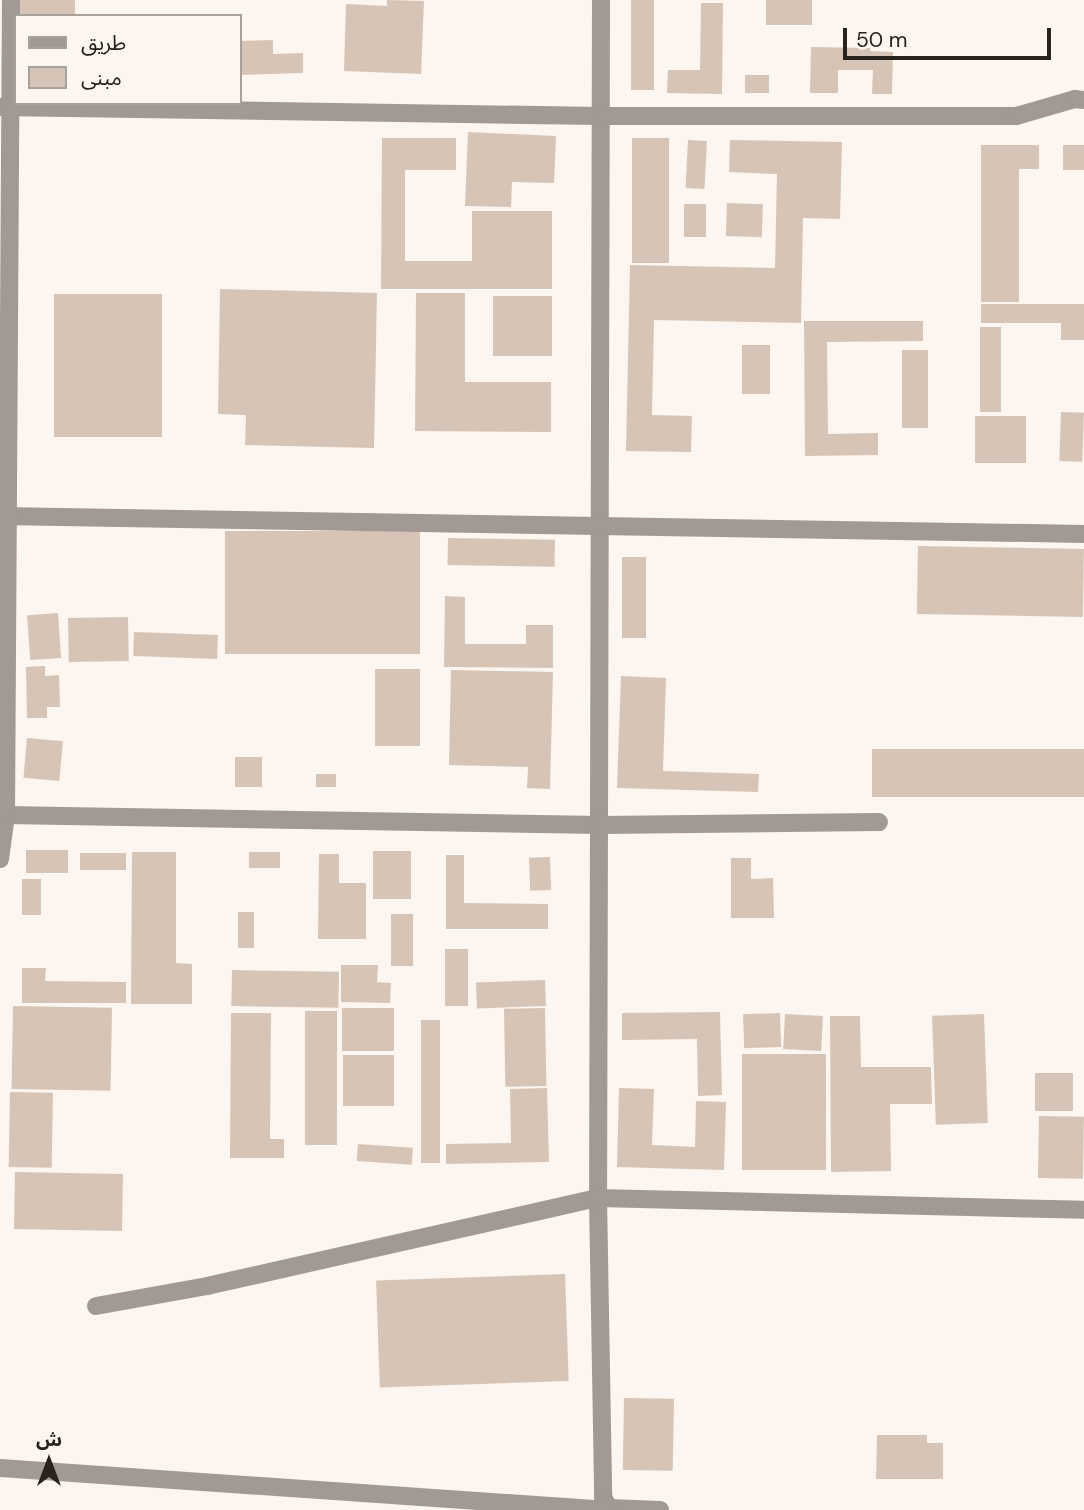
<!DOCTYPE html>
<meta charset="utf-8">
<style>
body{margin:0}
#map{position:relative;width:1084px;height:1510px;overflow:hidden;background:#fdf5ef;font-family:"DM Sans","Noto Sans Arabic",sans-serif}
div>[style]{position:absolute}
.building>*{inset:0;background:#d6c5b6;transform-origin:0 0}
.street>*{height:18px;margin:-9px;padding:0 9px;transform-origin:9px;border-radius:9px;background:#a29894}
span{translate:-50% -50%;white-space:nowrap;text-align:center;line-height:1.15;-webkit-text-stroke:6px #fdf5ef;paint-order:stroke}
.legend{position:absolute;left:14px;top:14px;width:228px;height:91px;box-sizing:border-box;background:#fdf5ef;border:2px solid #a8a19b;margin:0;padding:9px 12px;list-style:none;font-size:21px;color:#28221c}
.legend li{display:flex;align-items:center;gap:14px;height:35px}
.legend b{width:35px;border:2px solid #a8a19b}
.north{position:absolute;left:14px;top:1426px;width:70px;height:70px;-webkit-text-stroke:5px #fdf5ef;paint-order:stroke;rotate:0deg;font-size:19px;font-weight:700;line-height:28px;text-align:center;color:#28221c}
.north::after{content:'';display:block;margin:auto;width:24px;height:32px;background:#28221c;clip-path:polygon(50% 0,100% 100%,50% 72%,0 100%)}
.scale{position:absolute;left:843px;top:28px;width:208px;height:32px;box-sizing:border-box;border:4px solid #28221c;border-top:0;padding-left:9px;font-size:21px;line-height:24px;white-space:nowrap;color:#28221c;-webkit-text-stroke:5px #fdf5ef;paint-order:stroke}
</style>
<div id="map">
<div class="building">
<i style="left:15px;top:0;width:60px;height:16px"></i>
<i style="clip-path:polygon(387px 0,424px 1px,421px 74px,344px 71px,346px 4px,387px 6px)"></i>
<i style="left:631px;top:0;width:23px;height:90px"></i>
<i style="left:766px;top:0;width:46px;height:25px"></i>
<i style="clip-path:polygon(701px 3px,723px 3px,722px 94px,667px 93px,668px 70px,700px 70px)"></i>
<i style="clip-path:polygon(273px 40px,273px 54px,303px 53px,303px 73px,240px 75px,240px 41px)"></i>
<i style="clip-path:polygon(811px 47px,870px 48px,870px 51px,893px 52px,892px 94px,872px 94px,873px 70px,838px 70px,838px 93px,810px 93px)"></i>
<i style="left:745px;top:75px;width:24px;height:18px"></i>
<i style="clip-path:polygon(468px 132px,556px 136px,554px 183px,512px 182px,511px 207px,465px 206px)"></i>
<i style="clip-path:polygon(382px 138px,456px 138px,456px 170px,405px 170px,405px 261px,472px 261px,472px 211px,552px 211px,552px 289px,381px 289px)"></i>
<i style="left:632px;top:138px;width:37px;height:125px"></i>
<i style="left:688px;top:140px;width:19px;height:48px;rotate:3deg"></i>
<i style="clip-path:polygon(730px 140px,842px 142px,840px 219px,803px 218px,801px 323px,654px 320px,652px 415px,692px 416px,691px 452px,626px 451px,630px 265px,775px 268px,777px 174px,729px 172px)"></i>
<i style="clip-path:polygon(981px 145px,1039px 145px,1039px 169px,1019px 169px,1019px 302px,981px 302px)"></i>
<i style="left:1063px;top:145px;width:21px;height:25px"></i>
<i style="left:727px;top:203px;width:36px;height:33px;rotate:2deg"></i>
<i style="left:684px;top:204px;width:22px;height:33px"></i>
<i style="clip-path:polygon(220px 289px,377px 293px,374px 448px,245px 445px,246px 415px,218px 414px)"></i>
<i style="clip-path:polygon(416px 293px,465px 293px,465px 382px,551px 382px,551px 432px,415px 431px)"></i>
<i style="left:54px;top:294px;width:108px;height:143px"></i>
<i style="left:493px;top:296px;width:59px;height:60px"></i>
<i style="clip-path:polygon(981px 304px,1084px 304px,1084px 340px,1061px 340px,1061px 323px,981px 323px)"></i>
<i style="clip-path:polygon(804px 321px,923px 321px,923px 341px,827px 342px,828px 434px,878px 433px,878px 455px,805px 456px)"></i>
<i style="left:980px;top:327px;width:21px;height:85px"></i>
<i style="left:742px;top:345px;width:28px;height:49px"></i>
<i style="left:902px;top:350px;width:26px;height:78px"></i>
<i style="left:1061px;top:412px;width:23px;height:49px;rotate:2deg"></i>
<i style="left:975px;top:416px;width:51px;height:47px"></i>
<i style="left:420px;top:531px;width:123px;height:195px;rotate:90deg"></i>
<i style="left:448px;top:538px;width:107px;height:27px;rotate:1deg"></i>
<i style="left:918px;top:546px;width:166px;height:68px;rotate:1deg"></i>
<i style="left:622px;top:557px;width:24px;height:81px"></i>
<i style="clip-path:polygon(445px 596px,465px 597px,465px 644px,526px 644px,526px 625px,553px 625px,553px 668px,444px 667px)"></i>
<i style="left:58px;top:613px;width:45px;height:31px;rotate:86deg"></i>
<i style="left:128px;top:617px;width:44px;height:60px;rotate:89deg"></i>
<i style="left:134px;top:632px;width:84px;height:24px;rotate:2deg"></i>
<i style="clip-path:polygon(45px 666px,45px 676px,59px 675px,60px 707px,47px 707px,47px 718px,27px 718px,26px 667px)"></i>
<i style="left:375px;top:669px;width:45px;height:77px"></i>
<i style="clip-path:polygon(451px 670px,553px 672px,550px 789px,527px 788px,528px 767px,449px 765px)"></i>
<i style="clip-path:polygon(621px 676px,666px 678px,663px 771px,759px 774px,758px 792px,617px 788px)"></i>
<i style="left:27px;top:738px;width:36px;height:40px;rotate:5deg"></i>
<i style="left:872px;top:749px;width:212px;height:48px"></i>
<i style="left:262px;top:757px;width:30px;height:27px;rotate:90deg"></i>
<i style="left:316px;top:774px;width:20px;height:13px"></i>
<i style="left:26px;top:850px;width:42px;height:23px"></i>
<i style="left:373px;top:851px;width:38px;height:48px"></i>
<i style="clip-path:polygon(132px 852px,176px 852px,176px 963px,192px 964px,192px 1004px,131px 1004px)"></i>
<i style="left:249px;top:852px;width:31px;height:16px"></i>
<i style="left:80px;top:853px;width:46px;height:17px"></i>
<i style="clip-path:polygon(319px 854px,339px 854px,339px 883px,366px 883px,366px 939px,318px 939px)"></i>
<i style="clip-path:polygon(446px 855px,464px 855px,464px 903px,548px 904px,548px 929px,446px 929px)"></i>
<i style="left:550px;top:857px;width:33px;height:21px;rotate:88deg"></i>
<i style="clip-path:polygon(731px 858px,751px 858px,751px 879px,773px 878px,774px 918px,731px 918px)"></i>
<i style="left:22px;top:879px;width:19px;height:36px"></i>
<i style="left:238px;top:912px;width:16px;height:36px"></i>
<i style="left:391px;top:914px;width:22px;height:52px"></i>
<i style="left:445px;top:949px;width:23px;height:57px"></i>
<i style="clip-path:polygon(341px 965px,378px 965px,377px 982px,391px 983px,390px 1003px,341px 1002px)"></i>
<i style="clip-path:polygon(22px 968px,46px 968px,45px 981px,126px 982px,126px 1003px,22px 1003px)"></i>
<i style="left:232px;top:970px;width:107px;height:36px;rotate:1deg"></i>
<i style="left:545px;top:980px;width:26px;height:69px;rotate:88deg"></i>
<i style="left:13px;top:1006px;width:99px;height:83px;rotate:1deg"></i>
<i style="left:342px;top:1008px;width:52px;height:43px"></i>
<i style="left:545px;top:1008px;width:78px;height:41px;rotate:89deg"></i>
<i style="left:305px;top:1011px;width:32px;height:134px"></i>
<i style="clip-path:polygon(720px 1012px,722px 1095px,698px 1096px,697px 1039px,622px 1040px,622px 1013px)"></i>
<i style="clip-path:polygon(231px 1013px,271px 1013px,270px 1139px,284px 1139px,284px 1158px,230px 1158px)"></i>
<i style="left:780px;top:1013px;width:34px;height:37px;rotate:88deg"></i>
<i style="left:785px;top:1014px;width:38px;height:35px;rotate:3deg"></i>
<i style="left:984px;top:1014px;width:109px;height:52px;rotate:88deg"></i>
<i style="clip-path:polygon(830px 1016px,860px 1016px,861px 1067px,931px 1067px,932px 1104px,890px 1104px,891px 1171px,831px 1172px)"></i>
<i style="left:421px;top:1020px;width:19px;height:143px"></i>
<i style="left:826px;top:1054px;width:116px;height:84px;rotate:90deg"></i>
<i style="left:343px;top:1055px;width:51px;height:51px"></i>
<i style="left:1073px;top:1073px;width:38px;height:38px;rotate:90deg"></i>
<i style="clip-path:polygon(547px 1088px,549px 1162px,446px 1164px,446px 1144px,511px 1143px,510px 1089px)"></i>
<i style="clip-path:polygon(619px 1088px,654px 1089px,652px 1145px,695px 1147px,696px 1101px,726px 1102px,724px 1170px,617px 1167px)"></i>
<i style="left:10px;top:1092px;width:43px;height:75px;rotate:1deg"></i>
<i style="left:1039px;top:1116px;width:45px;height:62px;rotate:1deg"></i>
<i style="left:358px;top:1144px;width:55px;height:17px;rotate:4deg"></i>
<i style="left:15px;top:1172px;width:108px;height:57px;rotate:1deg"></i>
<i style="left:565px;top:1274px;width:107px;height:189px;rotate:88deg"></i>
<i style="left:624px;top:1398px;width:50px;height:72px;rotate:1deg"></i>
<i style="clip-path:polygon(877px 1435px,927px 1435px,927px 1443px,943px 1443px,943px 1479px,876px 1479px)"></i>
</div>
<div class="street">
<i style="left:601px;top:0;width:1198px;rotate:90.14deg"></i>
<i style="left:598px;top:1198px;width:299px;rotate:89deg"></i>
<i style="left:603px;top:1497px;width:13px;rotate:61deg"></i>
<i style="left:609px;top:1508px;width:51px;rotate:2.2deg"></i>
<i style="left:0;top:107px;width:601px;rotate:0.86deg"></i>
<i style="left:601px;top:116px;width:415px"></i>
<i style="left:1016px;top:116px;width:61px;rotate:-16.1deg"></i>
<i style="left:1075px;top:99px;width:9px;rotate:6deg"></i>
<i style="left:0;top:516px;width:1084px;rotate:0.95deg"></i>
<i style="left:6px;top:815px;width:594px;rotate:0.96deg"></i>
<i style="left:600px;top:825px;width:279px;rotate:-0.6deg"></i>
<i style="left:0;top:859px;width:44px;rotate:-82.2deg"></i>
<i style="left:6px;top:815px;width:815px;rotate:-89.65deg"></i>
<i style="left:96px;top:1306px;width:113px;rotate:-10.2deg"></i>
<i style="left:207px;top:1286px;width:401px;rotate:-12.7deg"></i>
<i style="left:598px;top:1198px;width:486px;rotate:1.4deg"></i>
<i style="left:0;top:1468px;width:610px;rotate:3.95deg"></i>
</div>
<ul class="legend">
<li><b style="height:9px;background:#a29894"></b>طريق</li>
<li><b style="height:19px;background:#d6c5b6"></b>مبنى</li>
</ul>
<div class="north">ش</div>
<div class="scale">50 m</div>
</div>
